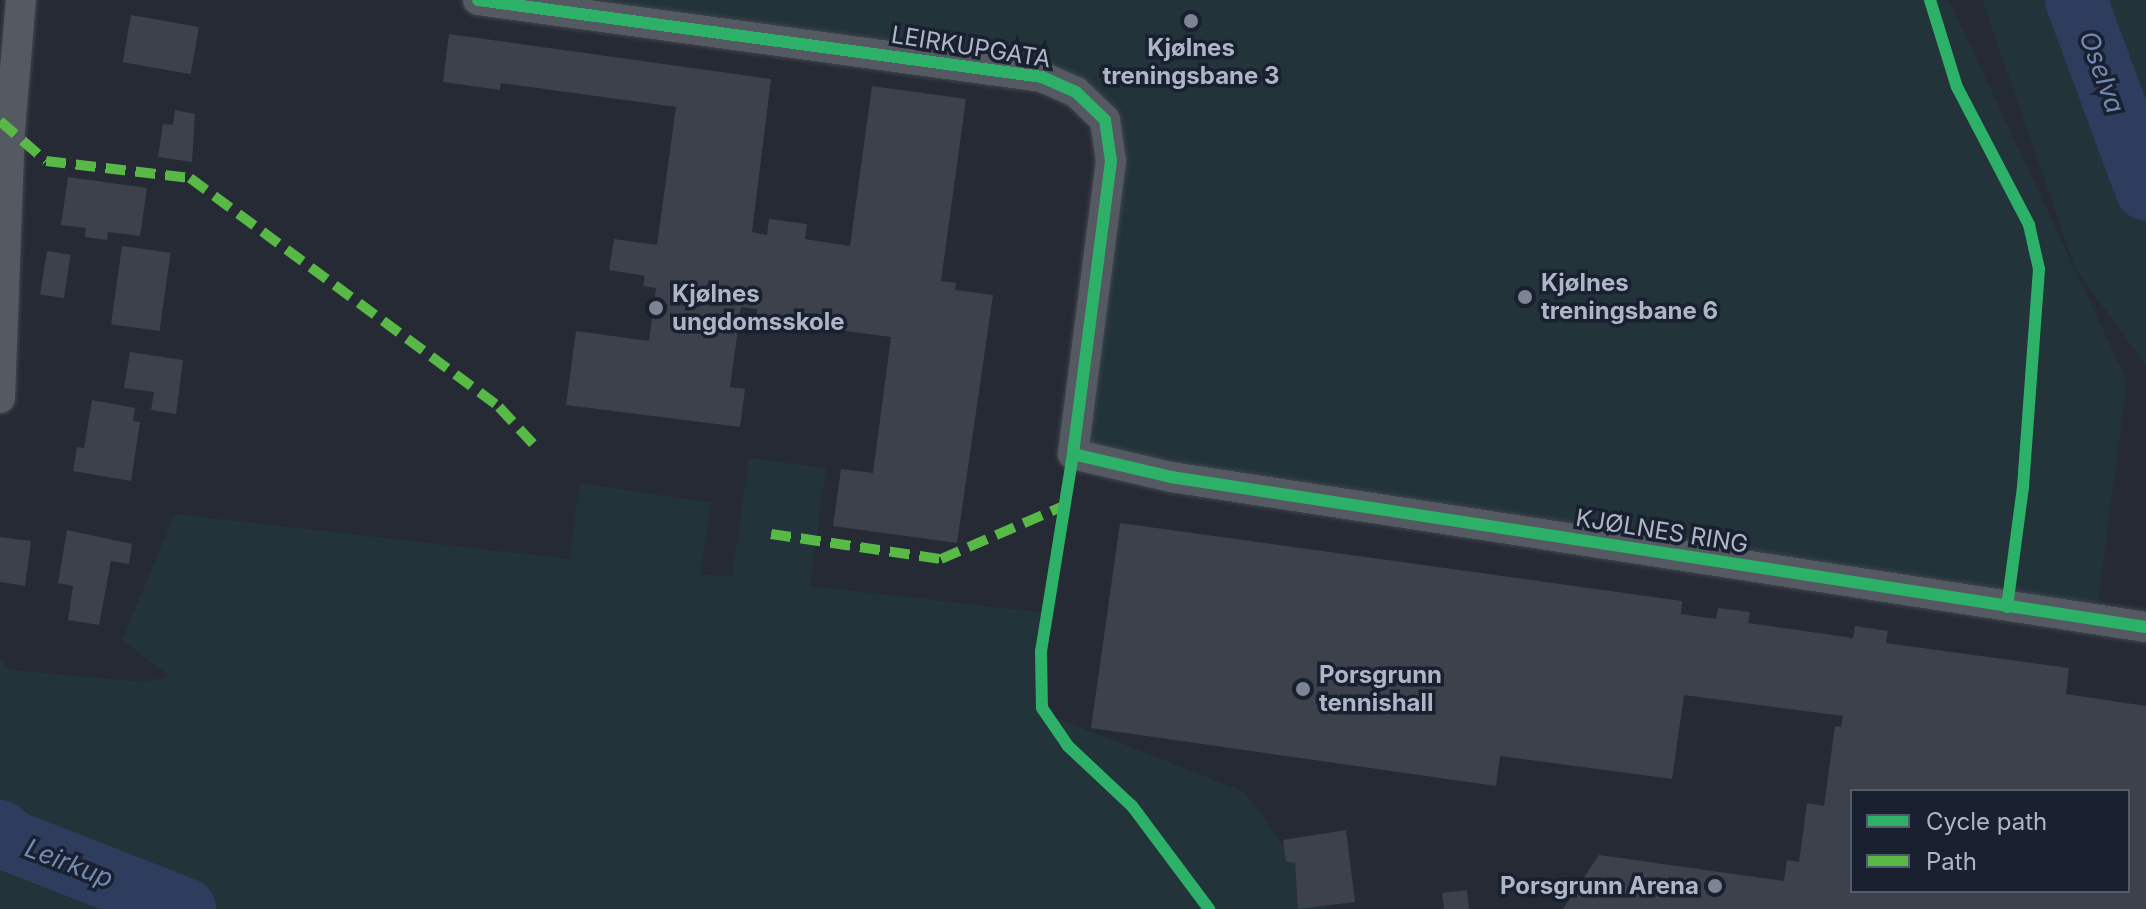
<!DOCTYPE html>
<meta charset="utf-8">
<style>
body{margin:0}
#map{position:relative;width:2146px;height:909px;overflow:hidden;background:#252a34;font-family:Inter,sans-serif}
div>[style]{position:absolute}
.green>*{inset:0;background:#22343a}
.river>*{height:62px;margin:-31px;padding:0 31px;transform-origin:31px;border-radius:31px;background:#2e3d5d}
.building>*{inset:0;background:#3d414b;transform-origin:0 0}
.roads{filter:drop-shadow(0 0 2px #41454d) drop-shadow(0 0 2px #41454d)}
.minor>*{height:30px;margin:-15px;padding:0 15px;transform-origin:15px;border-radius:15px;background:#555a62}
.quiet>*{height:10px;margin-top:-5px;transform-origin:0;background:repeating-linear-gradient(90deg,#58b947 0 20px,transparent 0 30px)}
.cycleway>*{height:12px;margin:-6px;padding:0 6px;transform-origin:6px;border-radius:6px;background:#2db169}
.dots>*{width:22px;height:22px;translate:-50% -50%;box-sizing:border-box;border:4px solid #19202f;border-radius:50%}
span{translate:-50% -50%;white-space:nowrap;text-align:center;line-height:1.15;-webkit-text-stroke:7px #19202f;paint-order:stroke}
.street-label{font-size:24px;color:#adb5c7}
.poi-label{font-size:24px;color:#adb5c7;font-weight:700}
.left{translate:0 -50%;text-align:left}
.right{translate:-100% -50%;text-align:right}
.water-label{font-size:26px;color:#7388b2;font-style:italic}
.legend{position:absolute;left:1850px;top:789px;width:280px;height:104px;box-sizing:border-box;background:#19202f;border:2px solid #545c6c;margin:0;padding:10px 14px;list-style:none;font-size:24px;color:#adb5c7}
.legend li{display:flex;align-items:center;gap:16px;height:40px}
.legend b{width:40px;border:2px solid #545c6c}
</style>
<div id="map">
<div class="green">
<i style="clip-path:polygon(478px 0,1949px 0,2127px 381px,2096px 619px,1073px 454px,1111px 161px,1076px 92px)"></i>
<i style="clip-path:polygon(1982px 0,2146px 0,2146px 366px,2075px 268px)"></i>
<i style="clip-path:polygon(749px 458px,826px 468px,810px 586px,1046px 613px,1042px 708px,1036px 710px,1245px 792px,1328px 909px,0 909px,0 660px,10px 670px,144px 682px,170px 676px,122px 640px,175px 514px,569px 559px,580px 483px,711px 503px,701px 574px,732px 577px)"></i>
</div>
<div class="river">
<i style="left:2076px;top:0;width:202px;rotate:69.7deg"></i>
<i style="left:0;top:831px;width:15px;rotate:42deg"></i>
<i style="left:11px;top:841px;width:187px;rotate:21.3deg"></i>
</div>
<div class="building">
<i style="left:131px;top:15px;width:69px;height:48px;rotate:10deg"></i>
<i style="clip-path:polygon(449px 34px,771px 79px,752px 232px,767px 235px,769px 219px,807px 224px,805px 239px,850px 246px,872px 86px,966px 99px,941px 281px,956px 283px,955px 290px,993px 295px,957px 543px,833px 526px,841px 469px,873px 473px,891px 337px,756px 319px,757px 309px,741px 307px,730px 387px,745px 389px,740px 427px,566px 405px,576px 331px,649px 341px,656px 288px,643px 286px,645px 276px,609px 270px,614px 239px,657px 245px,676px 107px,501px 83px,500px 90px,443px 82px)"></i>
<i style="clip-path:polygon(175px 110px,195px 114px,192px 162px,158px 157px,163px 124px,173px 125px)"></i>
<i style="clip-path:polygon(68px 177px,147px 188px,140px 236px,108px 232px,107px 240px,85px 237px,86px 228px,61px 225px)"></i>
<i style="left:122px;top:246px;width:49px;height:79px;rotate:8deg"></i>
<i style="left:47px;top:251px;width:24px;height:44px;rotate:9deg"></i>
<i style="clip-path:polygon(130px 352px,183px 360px,176px 414px,151px 410px,154px 392px,124px 388px)"></i>
<i style="clip-path:polygon(92px 400px,135px 408px,133px 421px,140px 422px,131px 481px,73px 471px,77px 447px,84px 448px)"></i>
<i style="clip-path:polygon(evenodd,1120px 523px,1682px 601px,1681px 614px,1716px 619px,1718px 608px,1750px 612px,1748px 623px,1853px 638px,1855px 626px,1888px 631px,1886px 643px,2069px 668px,2066px 694px,2146px 706px,2146px 909px,1563px 909px,1599px 855px,1784px 881px,1787px 860px,1799px 862px,1807px 803px,1824px 806px,1835px 726px,1841px 727px,1843px 716px,1684px 695px,1672px 779px,1500px 756px,1496px 786px,1091px 728px,1120px 523px,1852px 791px,2128px 791px,2128px 891px,1852px 891px,1852px 791px)"></i>
<i style="clip-path:polygon(67px 530px,132px 544px,129px 564px,111px 561px,99px 625px,68px 620px,73px 586px,58px 583px)"></i>
<i style="clip-path:polygon(0 537px,31px 541px,25px 586px,0 582px)"></i>
<i style="clip-path:polygon(1346px 830px,1355px 902px,1298px 909px,1295px 863px,1286px 861px,1283px 840px)"></i>
<i style="clip-path:polygon(1467px 890px,1469px 909px,1444px 909px,1442px 893px)"></i>
</div>
<div class="roads">
<div class="minor">
<i style="left:478px;top:0;width:569px;rotate:7.77deg"></i>
<i style="left:1042px;top:77px;width:37px;rotate:24deg"></i>
<i style="left:1076px;top:92px;width:40px;rotate:44deg"></i>
<i style="left:1105px;top:120px;width:41px;rotate:81.7deg"></i>
<i style="left:1111px;top:161px;width:295px;rotate:97.4deg"></i>
<i style="left:1073px;top:454px;width:101px;rotate:13.2deg"></i>
<i style="left:1171px;top:477px;width:986px;rotate:8.75deg"></i>
<i style="left:0;top:398px;width:268px;rotate:-87.9deg"></i>
<i style="left:10px;top:130px;width:130px;rotate:-85.2deg"></i>
</div>
</div>
<div class="quiet">
<i style="left:0;top:121px;width:61px;rotate:41deg"></i>
<i style="left:46px;top:161px;width:145px;rotate:6.7deg"></i>
<i style="left:190px;top:178px;width:385px;rotate:36.5deg"></i>
<i style="left:499px;top:407px;width:56px;rotate:47.2deg"></i>
<i style="left:771px;top:534px;width:172px;rotate:8.4deg"></i>
<i style="left:941px;top:559px;width:131px;rotate:-23.4deg"></i>
</div>
<div class="cycleway">
<i style="left:478px;top:0;width:569px;rotate:7.77deg"></i>
<i style="left:1042px;top:77px;width:37px;rotate:24deg"></i>
<i style="left:1076px;top:92px;width:40px;rotate:44deg"></i>
<i style="left:1105px;top:120px;width:41px;rotate:81.7deg"></i>
<i style="left:1111px;top:161px;width:295px;rotate:97.4deg"></i>
<i style="left:1073px;top:454px;width:101px;rotate:13.2deg"></i>
<i style="left:1171px;top:477px;width:986px;rotate:8.75deg"></i>
<i style="left:1930px;top:0;width:91px;rotate:72.8deg"></i>
<i style="left:1957px;top:87px;width:156px;rotate:62.4deg"></i>
<i style="left:2029px;top:225px;width:45px;rotate:77.2deg"></i>
<i style="left:2039px;top:269px;width:219px;rotate:94.2deg"></i>
<i style="left:2023px;top:487px;width:121px;rotate:97.6deg"></i>
<i style="left:1073px;top:454px;width:201px;rotate:99.2deg"></i>
<i style="left:1041px;top:652px;width:56px;rotate:89deg"></i>
<i style="left:1042px;top:708px;width:46px;rotate:55.6deg"></i>
<i style="left:1068px;top:746px;width:88px;rotate:43.2deg"></i>
<i style="left:1132px;top:806px;width:129px;rotate:53.2deg"></i>
</div>
<div class="dots">
<i style="left:1191px;top:21px;background:#7d8494"></i>
<i style="left:1525px;top:297px;background:#7d8494"></i>
<i style="left:656px;top:308px;background:#7d8494"></i>
<i style="left:1303px;top:689px;background:#7d8494"></i>
<i style="left:1715px;top:886px;background:#7d8494"></i>
</div>
<div class="street-label">
<span style="left:971px;top:47px;rotate:9deg">LEIRKUPGATA</span>
<span style="left:1662px;top:531px;rotate:9deg">KJØLNES RING</span>
</div>
<div class="poi-label">
<span style="left:1191px;top:62px">Kjølnes<br>treningsbane 3</span>
<span class="left" style="left:1541px;top:297px">Kjølnes<br>treningsbane 6</span>
<span class="left" style="left:672px;top:308px">Kjølnes<br>ungdomsskole</span>
<span class="left" style="left:1319px;top:689px">Porsgrunn<br>tennishall</span>
<span class="right" style="left:1699px;top:886px">Porsgrunn Arena</span>
</div>
<div class="water-label">
<span style="left:2102px;top:72px;rotate:70deg">Oselva</span>
<span style="left:69px;top:863px;rotate:21deg">Leirkup</span>
</div>
<ul class="legend">
<li><b style="height:10px;background:#2db169"></b>Cycle path</li>
<li><b style="height:10px;background:#58b947"></b>Path</li>
</ul>
</div>
